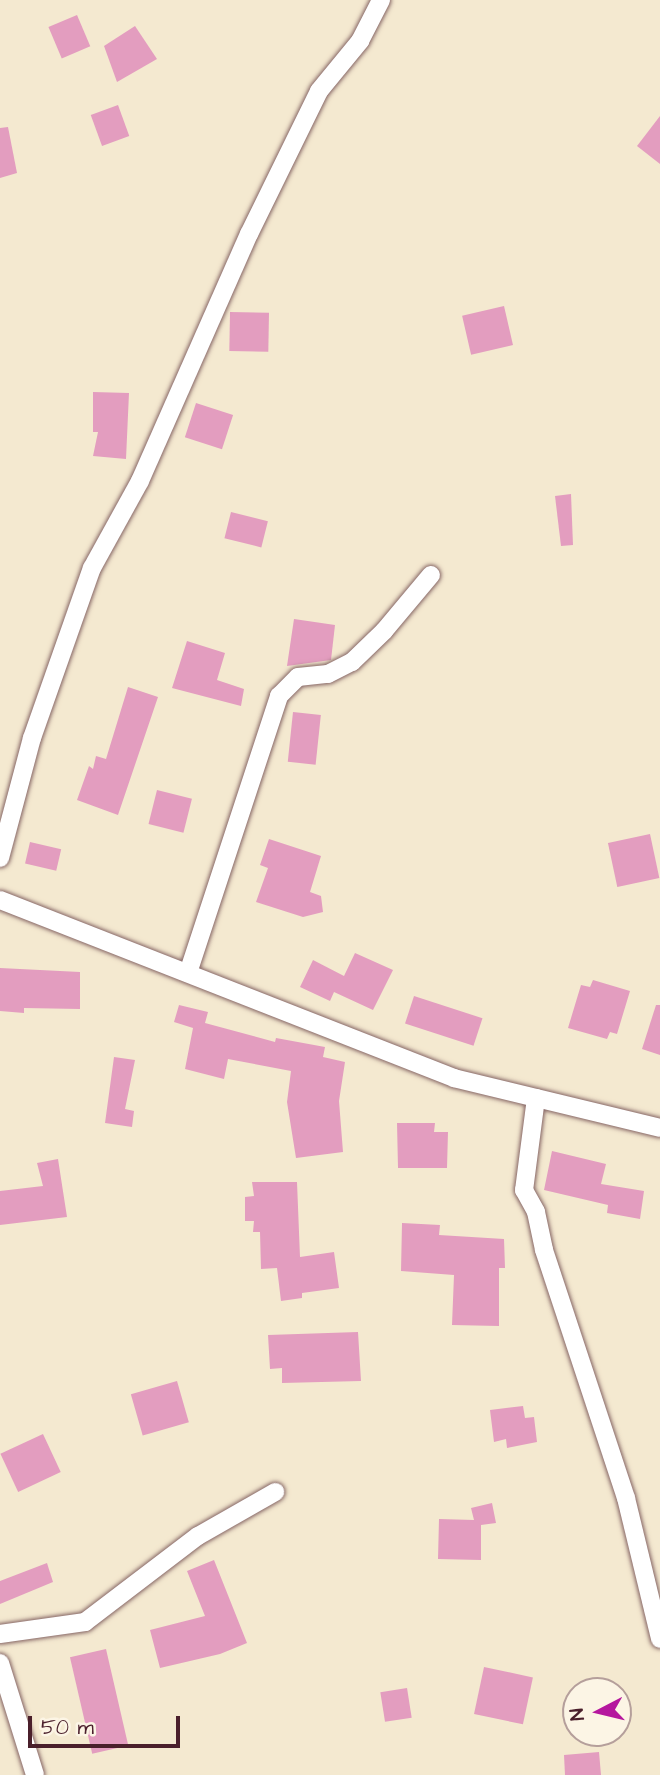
<!DOCTYPE html>
<style>
body{margin:0}
#map{position:relative;width:660px;height:1775px;overflow:hidden;background:#f4e9d0;font-family:"Architects Daughter",sans-serif}
div>[style]{position:absolute}
.building>*{inset:0;background:#e39dbf;transform-origin:0 0}
.roads{filter:drop-shadow(0 0 2px #866665) drop-shadow(0 0 2px #866665)}
.street>*{height:18px;margin:-9px;padding:0 9px;transform-origin:9px;border-radius:9px;background:#fff}
span{translate:-50% -50%;white-space:nowrap;text-align:center;line-height:1.15;-webkit-text-stroke:6px #fcf5e5;paint-order:stroke}
.north{position:absolute;left:562px;top:1677px;width:70px;height:70px;box-sizing:border-box;background:#fcf5e5;border:2px solid #b59f9b;border-radius:50%;rotate:263deg;font-size:19px;font-weight:700;line-height:28px;text-align:center;color:#4a1f2b}
.north::after{content:'';display:block;margin:auto;width:24px;height:32px;background:#b5179e;clip-path:polygon(50% 0,100% 100%,50% 72%,0 100%)}
.scale{position:absolute;left:28px;top:1716px;width:152px;height:32px;box-sizing:border-box;border:4px solid #4a1f2b;border-top:0;padding-left:9px;font-size:21px;line-height:24px;white-space:nowrap;color:#4a1f2b;-webkit-text-stroke:5px #fcf5e5;paint-order:stroke}
</style>
<div id="map">
<div class="building">
<i style="left:77px;top:15px;width:34px;height:31px;rotate:67deg"></i>
<i style="clip-path:polygon(135px 26px,157px 59px,117px 82px,104px 46px)"></i>
<i style="left:118px;top:105px;width:33px;height:29px;rotate:70deg"></i>
<i style="clip-path:polygon(660px 116px,660px 164px,637px 146px)"></i>
<i style="clip-path:polygon(8px 127px,17px 173px,0 178px,0 128px)"></i>
<i style="left:504px;top:306px;width:40px;height:43px;rotate:77deg"></i>
<i style="left:230px;top:312px;width:39px;height:39px;rotate:1deg"></i>
<i style="clip-path:polygon(93px 392px,129px 393px,126px 459px,93px 456px,98px 432px,93px 432px)"></i>
<i style="left:196px;top:403px;width:39px;height:36px;rotate:18deg"></i>
<i style="clip-path:polygon(571px 494px,573px 545px,561px 546px,555px 496px)"></i>
<i style="left:231px;top:512px;width:38px;height:27px;rotate:14deg"></i>
<i style="clip-path:polygon(294px 619px,335px 625px,331px 660px,287px 666px)"></i>
<i style="clip-path:polygon(187px 641px,225px 653px,217px 680px,244px 689px,241px 706px,172px 688px)"></i>
<i style="clip-path:polygon(128px 687px,158px 697px,118px 815px,77px 800px,89px 766px,93px 769px,96px 756px,106px 759px)"></i>
<i style="left:293px;top:712px;width:28px;height:50px;rotate:6deg"></i>
<i style="left:157px;top:790px;width:36px;height:35px;rotate:14deg"></i>
<i style="left:650px;top:834px;width:45px;height:43px;rotate:78deg"></i>
<i style="clip-path:polygon(269px 839px,321px 856px,310px 892px,321px 896px,323px 912px,303px 917px,256px 902px,268px 868px,260px 865px)"></i>
<i style="left:30px;top:842px;width:32px;height:22px;rotate:13deg"></i>
<i style="clip-path:polygon(355px 953px,393px 970px,373px 1010px,334px 992px,330px 1001px,300px 987px,313px 960px,344px 976px)"></i>
<i style="clip-path:polygon(0 968px,80px 972px,80px 1009px,24px 1008px,24px 1013px,0 1011px)"></i>
<i style="clip-path:polygon(593px 980px,630px 991px,617px 1034px,610px 1032px,607px 1039px,568px 1028px,581px 985px,590px 987px)"></i>
<i style="left:414px;top:996px;width:72px;height:29px;rotate:18deg"></i>
<i style="clip-path:polygon(179px 1005px,208px 1012px,205px 1023px,275px 1042px,276px 1038px,325px 1047px,323px 1057px,345px 1062px,339px 1101px,343px 1152px,296px 1158px,287px 1102px,291px 1071px,228px 1059px,224px 1079px,185px 1069px,193px 1028px,174px 1022px)"></i>
<i style="clip-path:polygon(656px 1005px,660px 1005px,660px 1055px,642px 1049px)"></i>
<i style="clip-path:polygon(114px 1057px,135px 1060px,125px 1109px,134px 1111px,132px 1127px,105px 1123px)"></i>
<i style="clip-path:polygon(397px 1123px,435px 1123px,434px 1132px,448px 1132px,447px 1168px,398px 1168px)"></i>
<i style="clip-path:polygon(552px 1151px,606px 1164px,601px 1184px,644px 1191px,640px 1219px,607px 1213px,608px 1205px,544px 1190px)"></i>
<i style="clip-path:polygon(58px 1159px,67px 1217px,0 1225px,0 1191px,43px 1186px,37px 1163px)"></i>
<i style="clip-path:polygon(252px 1182px,297px 1182px,300px 1257px,334px 1252px,339px 1288px,302px 1293px,302px 1298px,281px 1301px,277px 1268px,261px 1269px,260px 1232px,253px 1232px,254px 1221px,245px 1221px,245px 1197px,254px 1196px)"></i>
<i style="clip-path:polygon(402px 1223px,440px 1225px,439px 1235px,504px 1239px,505px 1268px,499px 1268px,499px 1326px,452px 1325px,454px 1275px,401px 1271px)"></i>
<i style="clip-path:polygon(358px 1332px,361px 1381px,282px 1383px,282px 1368px,270px 1369px,268px 1335px)"></i>
<i style="left:177px;top:1381px;width:43px;height:48px;rotate:74deg"></i>
<i style="clip-path:polygon(523px 1406px,525px 1418px,534px 1417px,537px 1442px,507px 1448px,506px 1439px,494px 1442px,490px 1410px)"></i>
<i style="left:43px;top:1434px;width:42px;height:47px;rotate:65deg"></i>
<i style="clip-path:polygon(492px 1503px,496px 1523px,481px 1525px,481px 1560px,438px 1559px,439px 1519px,474px 1520px,471px 1508px)"></i>
<i style="clip-path:polygon(214px 1560px,247px 1643px,220px 1654px,160px 1668px,150px 1630px,205px 1616px,187px 1571px)"></i>
<i style="clip-path:polygon(47px 1563px,53px 1582px,0 1604px,0 1581px)"></i>
<i style="left:106px;top:1649px;width:99px;height:37px;rotate:77deg"></i>
<i style="left:484px;top:1667px;width:50px;height:48px;rotate:12deg"></i>
<i style="left:407px;top:1688px;width:30px;height:27px;rotate:81deg"></i>
<i style="clip-path:polygon(599px 1752px,601px 1775px,565px 1775px,564px 1755px)"></i>
</div>
<div class="roads">
<div class="street">
<i style="left:0;top:858px;width:124px;rotate:-75.1deg"></i>
<i style="left:32px;top:738px;width:180px;rotate:-70.6deg"></i>
<i style="left:92px;top:568px;width:99px;rotate:-61.1deg"></i>
<i style="left:140px;top:481px;width:270px;rotate:-66.2deg"></i>
<i style="left:249px;top:234px;width:159px;rotate:-63.9deg"></i>
<i style="left:319px;top:91px;width:65px;rotate:-50.6deg"></i>
<i style="left:360px;top:41px;width:46px;rotate:-62.9deg"></i>
<i style="left:0;top:900px;width:488px;rotate:21.4deg"></i>
<i style="left:454px;top:1078px;width:212px;rotate:13.6deg"></i>
<i style="left:188px;top:973px;width:292px;rotate:-71.8deg"></i>
<i style="left:279px;top:696px;width:27px;rotate:-45deg"></i>
<i style="left:298px;top:677px;width:30px;rotate:-6deg"></i>
<i style="left:328px;top:674px;width:27px;rotate:-27deg"></i>
<i style="left:352px;top:662px;width:45px;rotate:-44.1deg"></i>
<i style="left:384px;top:631px;width:73px;rotate:-50deg"></i>
<i style="left:536px;top:1098px;width:93px;rotate:97.4deg"></i>
<i style="left:524px;top:1190px;width:25px;rotate:61deg"></i>
<i style="left:536px;top:1212px;width:39px;rotate:78deg"></i>
<i style="left:544px;top:1250px;width:261px;rotate:71.7deg"></i>
<i style="left:626px;top:1498px;width:145px;rotate:76.4deg"></i>
<i style="left:0;top:1634px;width:86px;rotate:-8deg"></i>
<i style="left:85px;top:1622px;width:142px;rotate:-37.3deg"></i>
<i style="left:198px;top:1536px;width:89px;rotate:-29.7deg"></i>
<i style="left:0;top:1663px;width:117px;rotate:72.6deg"></i>
</div>
</div>
<div class="north">N</div>
<div class="scale">50 m</div>
</div>
